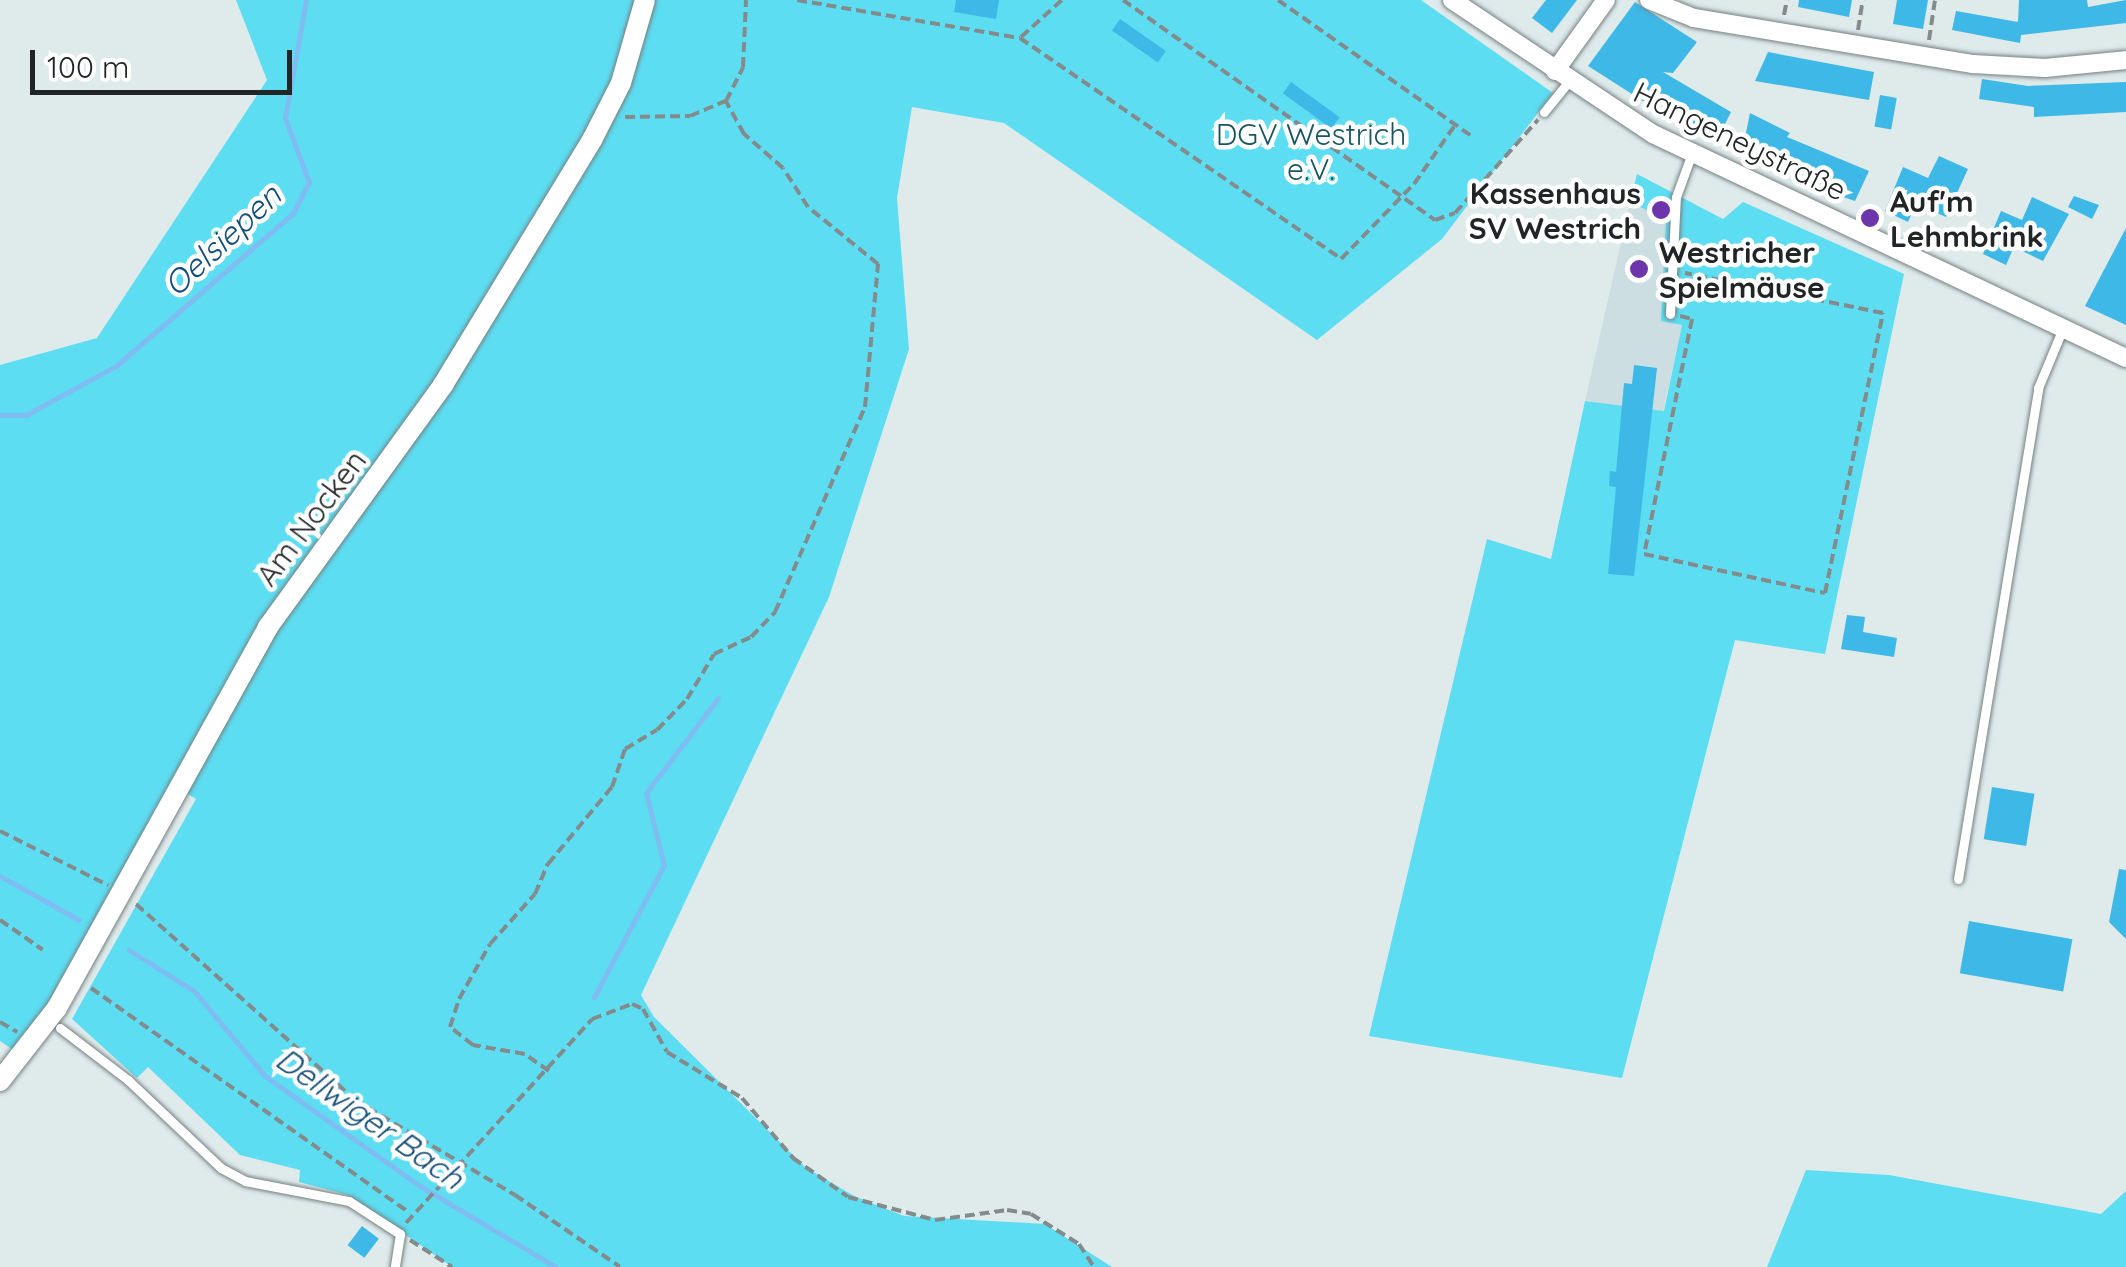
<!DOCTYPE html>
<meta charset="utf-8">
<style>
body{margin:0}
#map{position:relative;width:2126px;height:1267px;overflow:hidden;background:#dfeaeb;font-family:Quicksand,sans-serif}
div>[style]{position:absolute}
.built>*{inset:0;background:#ccdee2}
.green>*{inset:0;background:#5dddf2}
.stream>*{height:5px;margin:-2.5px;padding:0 2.5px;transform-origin:2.5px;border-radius:2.5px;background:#7fbcf2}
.building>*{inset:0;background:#3eb8e7;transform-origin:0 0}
.path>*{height:4px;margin-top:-2px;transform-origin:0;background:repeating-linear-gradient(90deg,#838b8c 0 10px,transparent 0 15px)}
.roads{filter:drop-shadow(0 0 2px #768081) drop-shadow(0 0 2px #768081)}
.service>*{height:9px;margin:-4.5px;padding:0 4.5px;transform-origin:4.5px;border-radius:4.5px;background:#fff}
.minor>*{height:18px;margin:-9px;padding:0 9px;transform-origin:9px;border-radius:9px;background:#fff}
.tertiary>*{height:20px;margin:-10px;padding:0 10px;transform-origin:10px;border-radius:10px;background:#fff}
.dots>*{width:28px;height:28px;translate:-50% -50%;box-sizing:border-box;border:5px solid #fff;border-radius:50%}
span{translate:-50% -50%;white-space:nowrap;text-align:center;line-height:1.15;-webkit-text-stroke:9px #fff;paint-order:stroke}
.park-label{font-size:30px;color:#18555f}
.street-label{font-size:30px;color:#212526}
.poi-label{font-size:30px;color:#212526;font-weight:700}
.right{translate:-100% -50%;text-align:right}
.left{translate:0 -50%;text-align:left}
.water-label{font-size:32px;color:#154e79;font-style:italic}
.scale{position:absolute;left:30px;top:50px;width:262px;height:45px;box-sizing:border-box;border:5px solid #212526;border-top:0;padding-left:12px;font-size:30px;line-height:35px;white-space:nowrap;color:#212526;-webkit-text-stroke:8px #fff;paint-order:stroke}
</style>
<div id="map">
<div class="built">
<i style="clip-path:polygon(1630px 203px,1666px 218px,1662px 320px,1682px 325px,1663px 412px,1585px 401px)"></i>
</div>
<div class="green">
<i style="clip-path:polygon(236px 0,1421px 0,1553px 93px,1442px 239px,1317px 340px,1004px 123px,912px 107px,897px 198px,909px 349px,829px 597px,641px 995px,654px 1017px,805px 1167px,854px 1196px,904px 1216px,1045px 1224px,1112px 1267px,452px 1267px,348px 1195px,299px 1182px,300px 1170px,240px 1155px,148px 1067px,137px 1078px,72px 1019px,196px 799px,172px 784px,34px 1027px,12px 1049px,0 1041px,0 365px,97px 338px,267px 80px)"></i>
<i style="clip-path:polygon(1637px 174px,1723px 219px,1743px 202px,1904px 274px,1825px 654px,1735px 640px,1622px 1078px,1369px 1036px,1487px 539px,1551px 559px,1585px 401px,1664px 411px,1682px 325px,1661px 321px,1666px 218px,1630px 203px)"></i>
<i style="clip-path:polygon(1806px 1170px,1889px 1175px,2101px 1214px,2126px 1191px,2126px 1267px,1767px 1267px)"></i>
</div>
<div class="stream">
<i style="left:0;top:415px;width:26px"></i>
<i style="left:26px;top:415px;width:102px;rotate:-28.6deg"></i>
<i style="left:116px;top:366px;width:234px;rotate:-40.8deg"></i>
<i style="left:293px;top:213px;width:35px;rotate:-63deg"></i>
<i style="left:309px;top:182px;width:68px;rotate:-110.6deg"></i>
<i style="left:285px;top:118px;width:120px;rotate:-79.9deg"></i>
<i style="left:0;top:876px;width:90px;rotate:29.1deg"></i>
<i style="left:129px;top:950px;width:77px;rotate:32.2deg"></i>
<i style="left:194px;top:991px;width:111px;rotate:50.1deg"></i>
<i style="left:265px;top:1076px;width:190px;rotate:35.4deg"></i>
<i style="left:420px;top:1186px;width:158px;rotate:30.8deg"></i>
<i style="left:594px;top:997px;width:149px;rotate:-62.1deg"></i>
<i style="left:664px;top:865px;width:74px;rotate:-104deg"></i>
<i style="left:646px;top:793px;width:119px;rotate:-52.8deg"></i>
</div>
<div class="building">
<i style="clip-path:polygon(956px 0,999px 0,996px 19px,954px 12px)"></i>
<i style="clip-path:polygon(1546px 0,1577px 0,1552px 33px,1532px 18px)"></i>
<i style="clip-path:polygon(1799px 0,1852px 0,1849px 17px,1798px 7px)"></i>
<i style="clip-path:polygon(1897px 0,1928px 0,1923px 29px,1893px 24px)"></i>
<i style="clip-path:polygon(2019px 0,2087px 0,2088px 7px,2126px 0,2126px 23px,2021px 35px,2020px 43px,1952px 30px,1956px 11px,2018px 22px)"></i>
<i style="clip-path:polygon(1635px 2px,1697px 42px,1673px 73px,1663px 72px,1731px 112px,1719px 136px,1681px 118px,1687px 105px,1664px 95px,1654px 108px,1588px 66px)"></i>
<i style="left:1120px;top:19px;width:56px;height:14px;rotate:35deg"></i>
<i style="clip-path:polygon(1768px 52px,1874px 72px,1869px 100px,1755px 81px)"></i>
<i style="clip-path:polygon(1982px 79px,2028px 86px,2126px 82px,2126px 112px,2034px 117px,2034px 107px,1979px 99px)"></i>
<i style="left:1291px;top:82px;width:60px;height:14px;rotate:36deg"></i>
<i style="left:1880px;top:95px;width:17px;height:32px;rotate:10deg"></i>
<i style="clip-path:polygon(1750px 113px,1790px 133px,1787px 137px,1869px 171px,1855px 201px,1828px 192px,1808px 172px,1743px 148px)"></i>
<i style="clip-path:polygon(1939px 156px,1968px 169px,1946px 217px,1916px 204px,1908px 222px,1885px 211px,1903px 167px,1928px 178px)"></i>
<i style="clip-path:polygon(2074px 196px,2099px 205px,2092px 219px,2068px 207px)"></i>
<i style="clip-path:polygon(2032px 197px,2069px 214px,2043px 261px,2014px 247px,2006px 265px,1983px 254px,2001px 211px,2022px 220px)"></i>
<i style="clip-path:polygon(2126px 228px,2126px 325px,2085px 306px)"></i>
<i style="clip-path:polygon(1634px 365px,1657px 368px,1634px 576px,1608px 574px,1616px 487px,1609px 486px,1610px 471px,1616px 472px,1624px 383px,1632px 384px)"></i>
<i style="clip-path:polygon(1847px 615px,1865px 617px,1863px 632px,1897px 638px,1894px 657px,1841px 649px)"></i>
<i style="left:1992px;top:787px;width:43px;height:53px;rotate:9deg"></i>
<i style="clip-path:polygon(2119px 869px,2126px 870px,2126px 939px,2109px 922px)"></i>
<i style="left:1969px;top:921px;width:105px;height:53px;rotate:10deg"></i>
<i style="left:362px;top:1226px;width:21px;height:24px;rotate:37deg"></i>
</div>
<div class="path">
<i style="left:797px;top:0;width:226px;rotate:9.7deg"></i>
<i style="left:1020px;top:38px;width:390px;rotate:34.5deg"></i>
<i style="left:1341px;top:259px;width:105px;rotate:-45.8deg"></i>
<i style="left:1414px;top:184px;width:72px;rotate:-55.2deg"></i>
<i style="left:1123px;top:0;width:382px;rotate:35.2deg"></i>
<i style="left:1435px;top:220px;width:21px;rotate:-19deg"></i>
<i style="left:1455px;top:213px;width:125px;rotate:-48.3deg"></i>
<i style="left:1278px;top:0;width:235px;rotate:35.1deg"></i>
<i style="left:1784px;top:15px;width:15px;rotate:-79deg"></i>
<i style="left:1858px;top:30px;width:30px;rotate:-81deg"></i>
<i style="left:1021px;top:37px;width:55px;rotate:-42.1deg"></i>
<i style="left:1929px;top:40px;width:40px;rotate:-81.5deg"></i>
<i style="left:625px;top:117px;width:65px;rotate:-0.9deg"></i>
<i style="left:690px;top:116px;width:39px;rotate:-23deg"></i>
<i style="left:726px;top:101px;width:38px;rotate:-63deg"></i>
<i style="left:743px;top:67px;width:67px;rotate:-87.4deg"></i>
<i style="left:1680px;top:316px;width:12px;rotate:14deg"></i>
<i style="left:1692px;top:319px;width:240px;rotate:101.5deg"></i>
<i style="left:1644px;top:554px;width:185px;rotate:12.2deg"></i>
<i style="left:1825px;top:593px;width:286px;rotate:-78.3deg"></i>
<i style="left:1883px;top:313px;width:202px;rotate:-168.6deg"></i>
<i style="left:0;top:831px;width:121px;rotate:26.6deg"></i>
<i style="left:136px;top:904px;width:294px;rotate:41.8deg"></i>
<i style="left:355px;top:1100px;width:186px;rotate:30.7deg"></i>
<i style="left:515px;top:1195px;width:127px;rotate:34.4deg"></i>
<i style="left:0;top:920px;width:52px;rotate:34.9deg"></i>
<i style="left:91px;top:988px;width:390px;rotate:35.2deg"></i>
<i style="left:0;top:1022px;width:20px;rotate:30deg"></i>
<i style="left:549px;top:1071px;width:29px;rotate:-145deg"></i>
<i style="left:525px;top:1054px;width:53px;rotate:-170.2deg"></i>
<i style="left:473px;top:1045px;width:29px;rotate:-142deg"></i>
<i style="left:450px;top:1027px;width:29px;rotate:-72deg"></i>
<i style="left:459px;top:999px;width:63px;rotate:-60.6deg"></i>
<i style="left:490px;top:944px;width:67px;rotate:-48deg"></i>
<i style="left:535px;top:894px;width:33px;rotate:-67deg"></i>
<i style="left:548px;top:864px;width:100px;rotate:-50.3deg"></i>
<i style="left:612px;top:787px;width:40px;rotate:-71.1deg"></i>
<i style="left:625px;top:749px;width:37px;rotate:-31deg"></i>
<i style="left:657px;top:730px;width:43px;rotate:-45.9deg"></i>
<i style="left:687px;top:699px;width:52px;rotate:-59deg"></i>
<i style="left:714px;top:654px;width:41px;rotate:-24.7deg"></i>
<i style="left:751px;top:637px;width:35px;rotate:-46deg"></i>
<i style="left:775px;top:612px;width:224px;rotate:-66.3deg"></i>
<i style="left:865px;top:407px;width:144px;rotate:-84.8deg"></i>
<i style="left:878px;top:264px;width:90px;rotate:-140.8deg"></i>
<i style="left:808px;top:207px;width:46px;rotate:-122.7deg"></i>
<i style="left:783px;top:168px;width:52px;rotate:-138.9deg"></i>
<i style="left:744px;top:134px;width:38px;rotate:-119deg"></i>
<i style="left:406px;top:1223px;width:276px;rotate:-47.6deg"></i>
<i style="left:592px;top:1019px;width:43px;rotate:-20.6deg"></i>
<i style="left:632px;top:1004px;width:12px;rotate:24deg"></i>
<i style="left:643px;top:1009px;width:49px;rotate:60.8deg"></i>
<i style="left:667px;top:1052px;width:88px;rotate:31.5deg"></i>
<i style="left:742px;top:1098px;width:79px;rotate:49.6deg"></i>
<i style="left:793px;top:1158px;width:67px;rotate:35.3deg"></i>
<i style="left:848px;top:1197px;width:90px;rotate:14.8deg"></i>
<i style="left:935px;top:1220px;width:73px;rotate:-7.9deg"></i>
<i style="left:1007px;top:1210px;width:24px;rotate:9deg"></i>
<i style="left:1031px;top:1214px;width:57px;rotate:32deg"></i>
<i style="left:1079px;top:1244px;width:27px;rotate:57deg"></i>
<i style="left:410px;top:1240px;width:50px;rotate:32.7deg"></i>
</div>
<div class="roads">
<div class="service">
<i style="left:1544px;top:112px;width:40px;rotate:-51deg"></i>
<i style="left:1670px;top:314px;width:117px;rotate:-87.1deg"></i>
<i style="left:1676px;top:197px;width:47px;rotate:-70deg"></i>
<i style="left:1958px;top:879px;width:497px;rotate:-80.7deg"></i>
<i style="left:2038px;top:388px;width:65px;rotate:-67.4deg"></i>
<i style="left:60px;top:1028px;width:86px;rotate:37.4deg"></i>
<i style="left:128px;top:1080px;width:128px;rotate:43.4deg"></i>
<i style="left:221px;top:1168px;width:27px;rotate:28deg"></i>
<i style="left:245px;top:1181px;width:106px;rotate:10.9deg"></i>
<i style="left:349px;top:1201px;width:61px;rotate:32.9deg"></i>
<i style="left:400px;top:1234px;width:33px;rotate:99deg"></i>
</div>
<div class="minor">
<i style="left:1452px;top:0;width:242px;rotate:33.7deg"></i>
<i style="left:1653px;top:134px;width:523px;rotate:25.34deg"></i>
<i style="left:1649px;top:0;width:48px;rotate:21.8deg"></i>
<i style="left:1694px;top:18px;width:283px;rotate:9.4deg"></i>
<i style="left:1973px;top:64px;width:72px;rotate:3.2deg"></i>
<i style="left:2045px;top:68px;width:81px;rotate:-5.6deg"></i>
<i style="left:1555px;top:71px;width:87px;rotate:-54.3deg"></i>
</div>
<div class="tertiary">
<i style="left:0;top:1081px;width:93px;rotate:-52deg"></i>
<i style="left:57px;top:1008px;width:436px;rotate:-61deg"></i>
<i style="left:268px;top:627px;width:299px;rotate:-54.1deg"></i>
<i style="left:443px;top:385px;width:287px;rotate:-58.7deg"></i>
<i style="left:592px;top:140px;width:64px;rotate:-63deg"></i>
<i style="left:621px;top:83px;width:86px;rotate:-73.9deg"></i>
</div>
</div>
<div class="dots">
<i style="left:1661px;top:210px;background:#6c35ab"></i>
<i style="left:1870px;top:218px;background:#6c35ab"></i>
<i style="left:1639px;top:269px;background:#6c35ab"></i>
</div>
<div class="park-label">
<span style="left:1311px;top:151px">DGV Westrich<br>e.V.</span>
</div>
<div class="street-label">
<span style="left:1740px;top:141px;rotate:26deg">Hangeneystraße</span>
<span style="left:311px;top:518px;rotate:-53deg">Am Nocken</span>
</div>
<div class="poi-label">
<span class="right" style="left:1641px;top:210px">Kassenhaus<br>SV Westrich</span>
<span class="left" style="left:1890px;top:218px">Auf'm<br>Lehmbrink</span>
<span class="left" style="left:1659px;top:269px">Westricher<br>Spielmäuse</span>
</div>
<div class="water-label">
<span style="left:222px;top:240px;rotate:-43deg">Oelsiepen</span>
<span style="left:370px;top:1118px;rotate:35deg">Dellwiger Bach</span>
</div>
<div class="scale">100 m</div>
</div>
